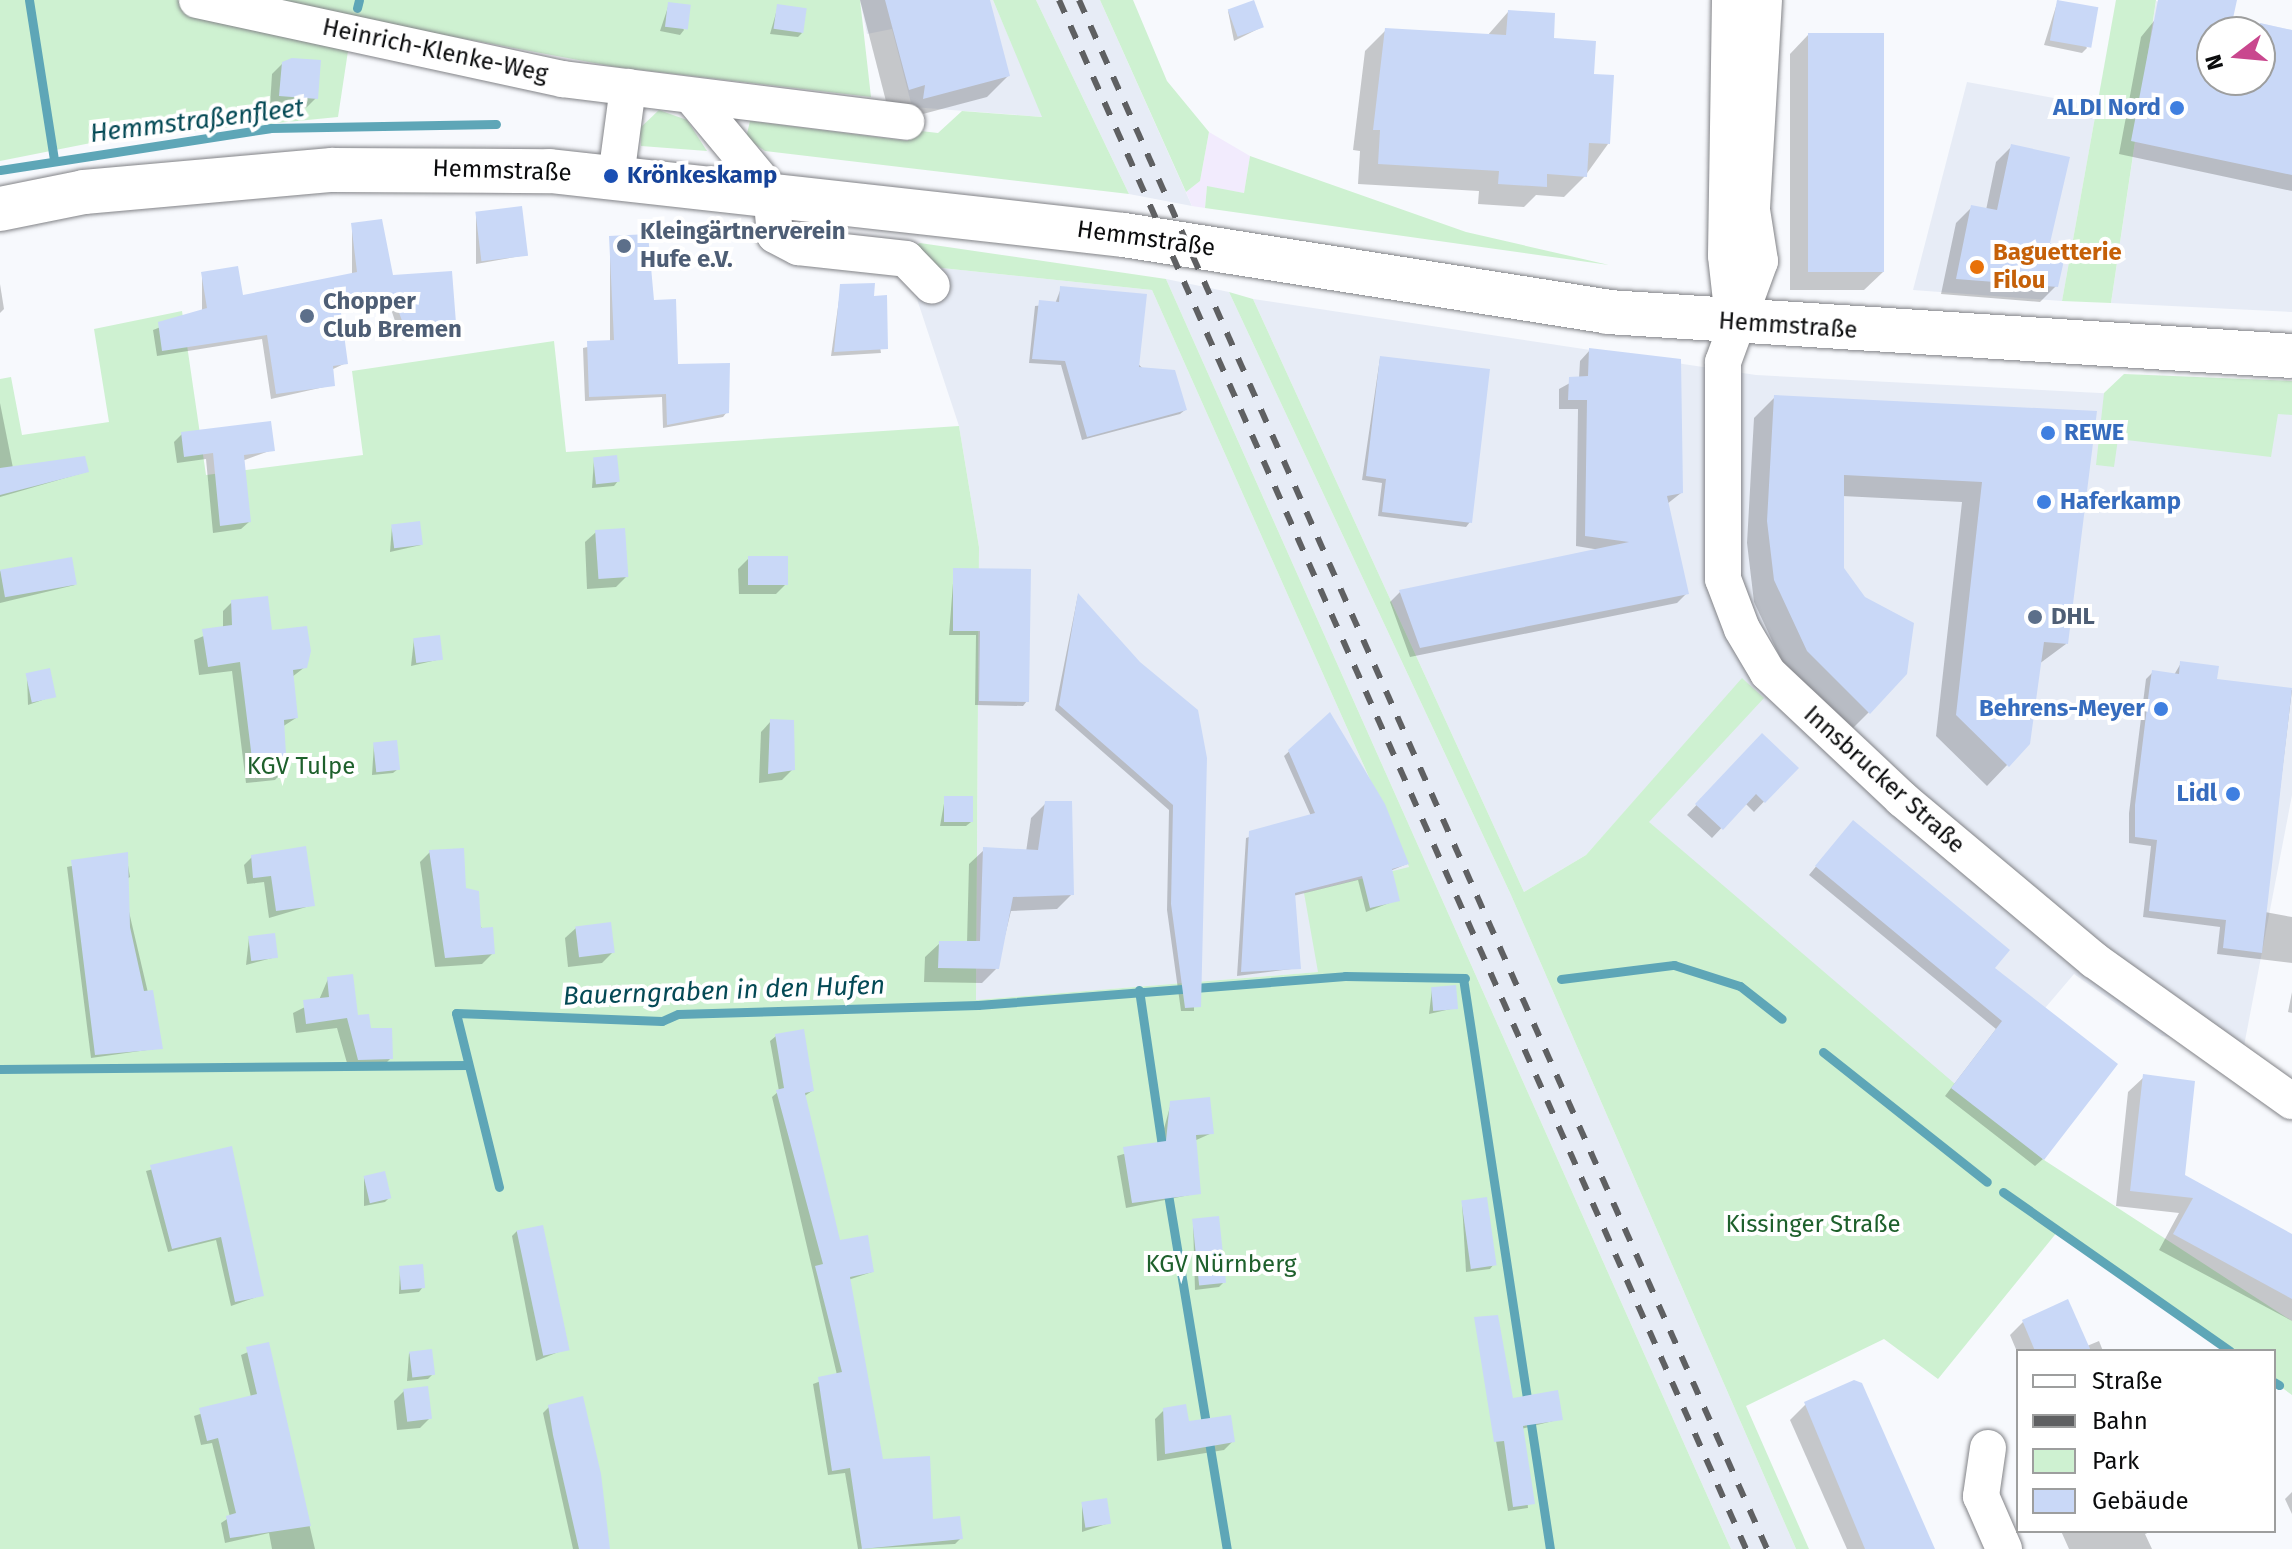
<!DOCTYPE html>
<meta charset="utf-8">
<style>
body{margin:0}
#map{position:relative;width:2292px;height:1549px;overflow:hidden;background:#f7f9fd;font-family:"Fira Sans",sans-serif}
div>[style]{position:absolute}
.built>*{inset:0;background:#e7ecf6}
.industrial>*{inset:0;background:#f2ebfd}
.green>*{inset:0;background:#cef1d1}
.shadow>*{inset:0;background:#0003}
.stream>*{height:9px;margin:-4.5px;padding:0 4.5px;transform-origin:4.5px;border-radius:4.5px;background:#5ea6b7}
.building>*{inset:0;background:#c9d8f7;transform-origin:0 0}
.roads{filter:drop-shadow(0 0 2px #828387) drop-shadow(0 0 2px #828387)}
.minor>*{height:36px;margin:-18px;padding:0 18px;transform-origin:18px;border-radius:18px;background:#fff}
.tertiary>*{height:44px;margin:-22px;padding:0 22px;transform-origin:22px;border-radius:22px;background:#fff}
.rail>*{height:6px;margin-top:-3px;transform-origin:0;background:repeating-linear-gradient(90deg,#5f6062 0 14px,transparent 0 28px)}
.dots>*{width:22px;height:22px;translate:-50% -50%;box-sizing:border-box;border:4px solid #fff;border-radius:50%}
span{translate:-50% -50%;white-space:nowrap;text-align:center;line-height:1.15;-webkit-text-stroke:8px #fff;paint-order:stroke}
.street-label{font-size:24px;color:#0b0c0d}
.shop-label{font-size:24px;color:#366cbe;font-weight:700}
.right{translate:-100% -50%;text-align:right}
.left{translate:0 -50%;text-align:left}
.transit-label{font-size:24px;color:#164399;font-weight:700}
.service-label{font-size:24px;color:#4e5e75;font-weight:700}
.food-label{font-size:24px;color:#c56008;font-weight:700}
.park-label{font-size:24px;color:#1e602c}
.water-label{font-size:26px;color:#044955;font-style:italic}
.legend{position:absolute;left:2016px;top:1349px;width:260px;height:184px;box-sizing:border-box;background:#fff;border:2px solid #9d9e9e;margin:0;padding:10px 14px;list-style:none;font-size:24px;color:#0b0c0d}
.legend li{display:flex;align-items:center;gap:16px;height:40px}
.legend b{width:40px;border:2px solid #9d9e9e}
.north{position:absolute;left:2196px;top:16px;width:80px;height:80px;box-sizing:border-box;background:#fff;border:2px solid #9d9e9e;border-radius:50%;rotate:254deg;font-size:22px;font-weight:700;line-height:32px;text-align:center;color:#0b0c0d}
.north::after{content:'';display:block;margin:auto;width:28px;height:36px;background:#c9478e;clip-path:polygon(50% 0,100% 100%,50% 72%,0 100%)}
</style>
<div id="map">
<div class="built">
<i style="clip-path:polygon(860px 0,993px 0,1043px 117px,912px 107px,892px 29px,867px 34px)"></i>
<i style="clip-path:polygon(1036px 0,1100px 0,1192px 206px,1129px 194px)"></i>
<i style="clip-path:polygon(evenodd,2156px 1px,2292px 30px,2292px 312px,2111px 303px,2156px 1px,2212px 32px,2260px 32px,2260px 80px,2212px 80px,2212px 32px)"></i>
<i style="clip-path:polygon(1967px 82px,2097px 106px,2062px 301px,1913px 290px)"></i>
<i style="clip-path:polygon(932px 267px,1152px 290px,1409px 867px,1319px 972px,976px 1000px,979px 547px,959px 426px,910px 278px)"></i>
<i style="clip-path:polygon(1166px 279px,1229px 292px,1511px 895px,1796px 1549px,1731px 1549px)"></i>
<i style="clip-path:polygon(1253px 299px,1756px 375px,2292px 403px,2292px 795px,2244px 1046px,2162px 1036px,2074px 974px,1967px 1100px,1648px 822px,1763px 698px,1743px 679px,1586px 855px,1524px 892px)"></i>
</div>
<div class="industrial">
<i style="clip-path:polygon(1209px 132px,1250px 156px,1244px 193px,1207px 187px,1205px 208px,1192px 206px,1186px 192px,1200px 181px)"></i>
</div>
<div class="green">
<i style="clip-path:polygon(0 0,860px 0,871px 97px,616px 67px,353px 18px,338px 117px,111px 139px,0 161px)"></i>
<i style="clip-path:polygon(993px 0,1036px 0,1129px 194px,765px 151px,746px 138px,750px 121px,908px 141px,904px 129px,938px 133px,962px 111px,1042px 117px)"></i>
<i style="clip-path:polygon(1100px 0,1133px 0,1167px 81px,1209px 132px,1200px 181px,1186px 192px)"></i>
<i style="clip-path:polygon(2116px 0,2156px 0,2111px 303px,2062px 301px)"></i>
<i style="clip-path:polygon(659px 110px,687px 120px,707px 151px,641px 146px,640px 128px)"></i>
<i style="clip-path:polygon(1250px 156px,1466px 232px,1609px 265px,1205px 208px,1207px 186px,1244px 193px)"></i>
<i style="clip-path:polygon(920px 243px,1166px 279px,1731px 1549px,0 1549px,0 379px,11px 377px,22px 435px,109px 422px,94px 329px,182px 311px,206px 475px,363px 455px,352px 371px,554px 341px,566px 452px,959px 426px,979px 547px,976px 1000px,1318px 972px,1304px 893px,1409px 867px,1152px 290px,932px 267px,909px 249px)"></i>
<i style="clip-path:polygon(1229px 292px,1253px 299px,1524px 892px,1586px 855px,1742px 678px,1764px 698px,1649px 822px,2044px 1160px,2292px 1321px,2292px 1395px,2274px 1382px,2274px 1351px,2230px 1351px,2058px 1231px,1938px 1379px,1884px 1339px,1746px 1406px,1809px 1549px,1796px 1549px,1511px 895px)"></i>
<i style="clip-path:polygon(2124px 374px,2292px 381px,2292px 415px,2278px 414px,2271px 457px,2118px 439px,2114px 467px,2096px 465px,2104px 393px)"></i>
</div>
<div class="shadow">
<i style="clip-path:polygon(860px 0,985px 0,1008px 76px,987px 97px,904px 119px,888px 109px)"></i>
<i style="clip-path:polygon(2058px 0,2087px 48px,2082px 53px,2044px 45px)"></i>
<i style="clip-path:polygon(evenodd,2171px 0,2235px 0,2231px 19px,2292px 32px,2292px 191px,2119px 154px,2141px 37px,2171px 0,2212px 32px,2260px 32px,2260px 80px,2212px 80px,2212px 32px)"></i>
<i style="clip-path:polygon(669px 4px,684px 30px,680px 35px,660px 31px)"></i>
<i style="clip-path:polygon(778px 6px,802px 33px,798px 37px,770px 34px)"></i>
<i style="clip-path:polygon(1228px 11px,1262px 27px,1234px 41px)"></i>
<i style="clip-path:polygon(1508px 12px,1592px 75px,1608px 144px,1585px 176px,1564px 197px,1536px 195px,1524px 207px,1478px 204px,1479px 191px,1358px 184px,1360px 151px,1353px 150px,1365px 51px,1386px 30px,1487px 36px)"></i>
<i style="clip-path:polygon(1808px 35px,1883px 272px,1864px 290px,1790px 290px,1790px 54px)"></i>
<i style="clip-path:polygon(282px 64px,316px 98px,306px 108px,270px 105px,272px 74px)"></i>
<i style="clip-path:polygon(2012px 146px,2056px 286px,2040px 302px,1941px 294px,1956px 223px,1972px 207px,1986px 210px,1996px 162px)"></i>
<i style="clip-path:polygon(476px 212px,526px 255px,476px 264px)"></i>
<i style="clip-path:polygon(352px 224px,392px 277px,454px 322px,448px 328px,399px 333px,388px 300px,339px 309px,346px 363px,331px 370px,333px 385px,271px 399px,262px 339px,157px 356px,153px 330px,202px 311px,202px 274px,241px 298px,352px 275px)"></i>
<i style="clip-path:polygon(610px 238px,652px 302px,676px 366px,727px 412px,723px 417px,663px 428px,662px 397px,585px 401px,583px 348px,610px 342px)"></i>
<i style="clip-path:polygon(0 284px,4px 309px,0 313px)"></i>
<i style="clip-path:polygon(841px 286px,872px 298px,881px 353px,831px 356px)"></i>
<i style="clip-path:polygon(1061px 288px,1185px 410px,1180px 414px,1082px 440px,1061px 365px,1029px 363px,1035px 306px,1055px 304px)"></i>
<i style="clip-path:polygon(1590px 350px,1681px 493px,1667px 504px,1687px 593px,1677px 603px,1410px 657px,1390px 602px,1400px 592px,1600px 550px,1576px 546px,1578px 409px,1559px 409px,1559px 389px,1579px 378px,1580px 361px)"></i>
<i style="clip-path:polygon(1380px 358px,1470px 522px,1466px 527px,1378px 516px,1382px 483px,1362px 480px)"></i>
<i style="clip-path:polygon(1775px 397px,2094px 413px,2066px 644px,2039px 664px,2028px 743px,1987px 786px,1936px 736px,1962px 502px,1842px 496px,1842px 568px,1869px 712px,1848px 733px,1787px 672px,1754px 602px,1747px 543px,1754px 418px)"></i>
<i style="clip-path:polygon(0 403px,13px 468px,86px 472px,0 497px)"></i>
<i style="clip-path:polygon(182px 434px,272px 450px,242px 461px,249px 522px,241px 529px,213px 533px,206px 459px,177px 463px,174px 442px)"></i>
<i style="clip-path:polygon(594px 459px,618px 481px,614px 486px,592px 488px)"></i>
<i style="clip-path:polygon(392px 526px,421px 545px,390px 552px)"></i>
<i style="clip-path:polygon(596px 532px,626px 577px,616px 587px,587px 589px,585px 542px)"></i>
<i style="clip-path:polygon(749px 558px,787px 583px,776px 594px,739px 594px,738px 569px)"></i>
<i style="clip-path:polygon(954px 570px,1027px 701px,1023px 706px,975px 705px,976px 635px,949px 635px)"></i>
<i style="clip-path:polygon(0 571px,75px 585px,0 603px)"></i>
<i style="clip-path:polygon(1078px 595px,1139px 663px,1196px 711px,1194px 1011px,1181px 1011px,1167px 910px,1169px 810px,1055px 710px)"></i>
<i style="clip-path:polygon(232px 602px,305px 667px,292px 677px,296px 718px,282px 727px,284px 770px,275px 780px,246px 783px,232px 671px,199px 675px,194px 640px,223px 628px,223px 611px)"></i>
<i style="clip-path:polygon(414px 639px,441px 659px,411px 666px)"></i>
<i style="clip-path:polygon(2181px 663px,2214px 680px,2292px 690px,2265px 912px,2292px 917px,2292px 963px,2217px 954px,2220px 927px,2143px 917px,2151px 846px,2129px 843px,2129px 813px,2146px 679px,2152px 673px,2174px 675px)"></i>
<i style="clip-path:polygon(27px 675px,54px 696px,28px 705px)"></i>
<i style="clip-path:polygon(1329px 715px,1407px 864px,1390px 871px,1397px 900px,1366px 912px,1358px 880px,1293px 896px,1299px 968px,1237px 976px,1246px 838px,1311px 816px,1284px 756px)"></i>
<i style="clip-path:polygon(771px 721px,793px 769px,782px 780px,759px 783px,761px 732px)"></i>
<i style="clip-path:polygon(1762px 736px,1796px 768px,1754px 812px,1745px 803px,1712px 838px,1687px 815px)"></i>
<i style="clip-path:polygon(374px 744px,398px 769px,393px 773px,372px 775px)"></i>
<i style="clip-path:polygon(945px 798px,971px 822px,966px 826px,940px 826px)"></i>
<i style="clip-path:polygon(1046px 803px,1072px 894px,1057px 909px,1011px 911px,997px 968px,982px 983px,924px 982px,925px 957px,940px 943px,967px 943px,969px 864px,984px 850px,1026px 852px,1031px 818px)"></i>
<i style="clip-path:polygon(1846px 830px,1992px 968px,2043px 1159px,2035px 1166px,1945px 1096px,1996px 1029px,1809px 875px)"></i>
<i style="clip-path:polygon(430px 852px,464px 890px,493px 953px,482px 964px,435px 967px,420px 862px)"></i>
<i style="clip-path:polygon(126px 854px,130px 877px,122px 882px,161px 1048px,91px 1058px,67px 867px)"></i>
<i style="clip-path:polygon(252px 857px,313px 905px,269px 918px,264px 882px,247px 884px,244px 865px)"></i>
<i style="clip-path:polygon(576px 928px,612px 953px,602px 963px,568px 967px,565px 938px)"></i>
<i style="clip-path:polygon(249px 938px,276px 957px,246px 965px)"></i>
<i style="clip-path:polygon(328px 979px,391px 1058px,380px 1069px,349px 1070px,337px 1028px,296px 1033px,293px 1013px,319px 1000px)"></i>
<i style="clip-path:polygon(1432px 989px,1455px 1008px,1429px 1014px)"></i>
<i style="clip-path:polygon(2292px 992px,2292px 1013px,2288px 1012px)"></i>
<i style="clip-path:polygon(776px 1036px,812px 1091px,803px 1097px,839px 1242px,872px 1272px,848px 1280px,882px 1461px,932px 1522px,961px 1538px,955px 1544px,858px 1549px,845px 1473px,828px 1475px,813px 1384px,837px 1375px,772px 1097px,779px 1091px,770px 1041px)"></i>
<i style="clip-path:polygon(2144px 1077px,2183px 1176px,2292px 1237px,2292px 1321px,2159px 1250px,2179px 1213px,2116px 1206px,2128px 1092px)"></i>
<i style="clip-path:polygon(1171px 1103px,1212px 1133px,1194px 1141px,1199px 1193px,1126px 1208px,1117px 1156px,1160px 1143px)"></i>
<i style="clip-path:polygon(230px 1148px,262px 1295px,231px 1306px,216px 1240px,168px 1252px,146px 1171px)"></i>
<i style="clip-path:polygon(364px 1177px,389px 1198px,385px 1202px,364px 1206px)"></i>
<i style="clip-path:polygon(1462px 1203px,1494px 1264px,1490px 1269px,1466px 1272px)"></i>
<i style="clip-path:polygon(1193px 1221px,1224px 1282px,1219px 1287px,1195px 1290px)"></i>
<i style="clip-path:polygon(517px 1231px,566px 1349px,536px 1361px,512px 1236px)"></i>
<i style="clip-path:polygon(400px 1268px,423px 1287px,419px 1292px,399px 1294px)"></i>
<i style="clip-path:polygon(1475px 1319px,1511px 1400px,1561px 1419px,1521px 1429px,1528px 1508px,1508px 1511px)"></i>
<i style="clip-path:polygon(2023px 1322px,2087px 1346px,2099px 1341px,2103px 1351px,2018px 1354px,2010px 1335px)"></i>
<i style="clip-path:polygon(267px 1344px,315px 1549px,272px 1549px,269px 1533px,225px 1543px,221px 1523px,230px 1517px,212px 1443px,201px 1445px,194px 1416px,251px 1397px,241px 1355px)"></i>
<i style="clip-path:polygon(409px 1353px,433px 1374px,428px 1379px,407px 1381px)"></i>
<i style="clip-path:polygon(404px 1391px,430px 1418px,420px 1428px,397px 1430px,394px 1401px)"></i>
<i style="clip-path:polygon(1806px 1404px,1933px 1549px,1847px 1549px,1790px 1420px)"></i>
<i style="clip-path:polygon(549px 1407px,608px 1549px,573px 1549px,543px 1413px)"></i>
<i style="clip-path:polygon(1164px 1410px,1187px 1423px,1233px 1441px,1224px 1450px,1157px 1461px,1155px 1419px)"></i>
<i style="clip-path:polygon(2292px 1492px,2292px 1514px,2285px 1499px)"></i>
<i style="clip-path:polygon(1082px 1505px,1109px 1523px,1082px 1532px)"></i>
<i style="clip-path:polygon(2061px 1531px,2152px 1531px,2145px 1534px,2152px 1549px,2069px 1549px)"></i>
</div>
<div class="stream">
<i style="left:29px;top:0;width:162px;rotate:81.1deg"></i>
<i style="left:357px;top:8px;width:8px;rotate:-76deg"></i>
<i style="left:0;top:170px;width:273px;rotate:-8.8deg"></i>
<i style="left:270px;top:128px;width:226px;rotate:-1deg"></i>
<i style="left:1463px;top:978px;width:578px;rotate:81.34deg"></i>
<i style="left:1561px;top:979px;width:114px;rotate:-7.1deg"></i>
<i style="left:1674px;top:965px;width:69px;rotate:17.7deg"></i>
<i style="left:1740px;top:986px;width:53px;rotate:38.2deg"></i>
<i style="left:1139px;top:990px;width:165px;rotate:81.6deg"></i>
<i style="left:1823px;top:1052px;width:209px;rotate:38.4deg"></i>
<i style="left:0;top:1069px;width:468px;rotate:-0.5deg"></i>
<i style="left:499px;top:1187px;width:179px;rotate:-103.9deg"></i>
<i style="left:456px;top:1013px;width:206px;rotate:2.2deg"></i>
<i style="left:662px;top:1021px;width:17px;rotate:-24deg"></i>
<i style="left:678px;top:1014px;width:300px;rotate:-1.7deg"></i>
<i style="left:978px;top:1005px;width:368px;rotate:-4.5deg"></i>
<i style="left:1345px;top:976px;width:120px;rotate:1deg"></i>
<i style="left:1167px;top:1188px;width:366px;rotate:80.6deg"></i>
<i style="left:2003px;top:1192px;width:277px;rotate:35deg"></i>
<i style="left:2274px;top:1382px;width:6px;rotate:31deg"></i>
</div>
<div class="building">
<i style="clip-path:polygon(885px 0,990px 0,1010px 76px,923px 99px,925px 85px,909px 90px)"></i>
<i style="left:1254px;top:0;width:29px;height:28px;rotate:70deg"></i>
<i style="left:2057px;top:0;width:42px;height:41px;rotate:10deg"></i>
<i style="clip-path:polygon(2158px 0,2237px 0,2230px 32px,2212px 32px,2212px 80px,2260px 80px,2260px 23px,2292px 30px,2292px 175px,2131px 141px)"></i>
<i style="left:668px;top:2px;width:23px;height:25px;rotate:7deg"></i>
<i style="left:777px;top:4px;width:30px;height:25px;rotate:8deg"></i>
<i style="clip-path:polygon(1508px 10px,1555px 13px,1554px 38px,1596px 41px,1594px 74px,1614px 75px,1610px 144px,1589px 143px,1587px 177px,1547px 174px,1547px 187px,1498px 184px,1499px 171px,1378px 164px,1380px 130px,1373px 130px,1385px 28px,1506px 35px)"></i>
<i style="left:1808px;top:33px;width:76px;height:239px"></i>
<i style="clip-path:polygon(292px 58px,321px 60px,318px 99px,279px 96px,282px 62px)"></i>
<i style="clip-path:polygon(2011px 144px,2070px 157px,2050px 243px,2067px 247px,2058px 287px,1956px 279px,1971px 205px,1997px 210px)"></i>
<i style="left:522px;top:206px;width:50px;height:47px;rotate:83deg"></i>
<i style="clip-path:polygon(382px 219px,393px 275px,452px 271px,456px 323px,405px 329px,393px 296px,340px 305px,348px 364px,333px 366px,335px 386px,276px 394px,267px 335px,162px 351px,158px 322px,207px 308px,201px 272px,238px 266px,243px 295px,357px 272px,351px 223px)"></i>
<i style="clip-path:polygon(648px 234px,654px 300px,676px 299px,678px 364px,730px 363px,729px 413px,667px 425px,666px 394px,589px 397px,587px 341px,614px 340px,609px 236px)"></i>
<i style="clip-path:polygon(875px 283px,874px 296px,887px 295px,888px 349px,834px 352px,840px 284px)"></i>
<i style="clip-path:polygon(1060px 286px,1147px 294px,1139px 367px,1175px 370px,1187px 410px,1087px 437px,1065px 361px,1032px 359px,1039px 300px,1059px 302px)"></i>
<i style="clip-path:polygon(1589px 348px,1681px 359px,1683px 493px,1667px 496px,1689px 594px,1420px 648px,1399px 590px,1629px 542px,1585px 536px,1587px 400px,1568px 400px,1569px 377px,1588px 376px)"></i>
<i style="clip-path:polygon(1380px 356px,1490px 369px,1472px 523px,1382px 512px,1386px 479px,1366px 476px)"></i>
<i style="clip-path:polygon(1774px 395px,2097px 411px,2068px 644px,2044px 642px,2030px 744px,2009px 767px,1956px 715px,1982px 482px,1844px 475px,1844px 568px,1865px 597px,1914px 623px,1907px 674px,1870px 714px,1807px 651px,1774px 580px,1767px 521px)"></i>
<i style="clip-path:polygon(271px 421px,275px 451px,244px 455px,251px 522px,220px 526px,213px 453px,184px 457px,181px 432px)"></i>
<i style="left:617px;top:455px;width:27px;height:24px;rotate:84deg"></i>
<i style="clip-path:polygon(85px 456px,89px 472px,0 495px,0 468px)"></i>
<i style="left:420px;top:521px;width:24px;height:29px;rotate:83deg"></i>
<i style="left:625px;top:528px;width:49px;height:30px;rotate:86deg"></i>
<i style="left:748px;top:556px;width:40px;height:29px"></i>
<i style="left:72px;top:557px;width:28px;height:73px;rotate:80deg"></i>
<i style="clip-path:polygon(953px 568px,1031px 569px,1029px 702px,979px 701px,980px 631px,953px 631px)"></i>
<i style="clip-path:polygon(1078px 593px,1140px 662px,1198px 710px,1207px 758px,1201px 1007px,1185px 1008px,1171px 904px,1173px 805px,1059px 705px)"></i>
<i style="clip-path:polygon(268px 596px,272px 630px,307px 626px,311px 651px,307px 668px,293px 670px,298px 718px,284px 720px,287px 771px,254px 775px,240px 662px,208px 667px,202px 629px,232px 625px,231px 600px)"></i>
<i style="left:440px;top:635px;width:25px;height:27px;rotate:83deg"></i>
<i style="clip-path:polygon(2180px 661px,2219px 666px,2217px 679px,2292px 688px,2262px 953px,2223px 948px,2226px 920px,2149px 911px,2157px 840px,2135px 837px,2135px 805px,2149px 691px,2152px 670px,2179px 674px)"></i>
<i style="left:50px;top:668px;width:30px;height:25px;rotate:78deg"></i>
<i style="clip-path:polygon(1330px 712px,1385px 804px,1409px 864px,1392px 869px,1400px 901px,1370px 908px,1362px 876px,1295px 893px,1301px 969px,1241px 972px,1249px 831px,1315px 813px,1288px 750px)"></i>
<i style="clip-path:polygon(770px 719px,794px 720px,795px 770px,768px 774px)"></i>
<i style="clip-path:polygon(1762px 733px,1799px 768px,1765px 803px,1756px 794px,1723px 830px,1695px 804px)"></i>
<i style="left:397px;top:740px;width:30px;height:24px;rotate:84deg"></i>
<i style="left:944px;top:796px;width:29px;height:26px"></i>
<i style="clip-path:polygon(1045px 801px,1072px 801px,1074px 895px,1013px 897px,999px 969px,938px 968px,939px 941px,980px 941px,983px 847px,1038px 850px)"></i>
<i style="clip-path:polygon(1853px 820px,2010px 950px,1995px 968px,2118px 1064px,2044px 1160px,1951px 1088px,2002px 1021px,1815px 866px)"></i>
<i style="clip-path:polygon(306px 846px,315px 906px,276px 911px,271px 876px,253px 878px,251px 855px)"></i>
<i style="clip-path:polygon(464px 848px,466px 888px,479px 891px,481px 928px,493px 927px,495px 954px,445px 958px,429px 850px)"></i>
<i style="clip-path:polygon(128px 852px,130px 927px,144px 991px,153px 990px,163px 1049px,95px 1055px,71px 860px)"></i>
<i style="left:611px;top:922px;width:31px;height:36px;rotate:83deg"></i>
<i style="left:275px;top:933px;width:25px;height:27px;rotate:83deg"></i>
<i style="clip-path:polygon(353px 974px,358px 1015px,369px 1014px,371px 1028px,392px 1028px,393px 1059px,358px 1060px,347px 1018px,306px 1024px,303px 1000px,329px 997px,327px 977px)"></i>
<i style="left:1456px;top:985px;width:24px;height:25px;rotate:85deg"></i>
<i style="clip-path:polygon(804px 1029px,814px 1091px,805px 1093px,840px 1240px,868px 1235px,870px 1248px,874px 1272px,850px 1277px,883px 1459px,930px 1456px,933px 1519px,960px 1516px,963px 1539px,862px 1549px,850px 1468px,832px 1471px,818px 1377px,842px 1372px,815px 1266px,823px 1264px,776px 1090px,784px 1088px,775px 1034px)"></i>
<i style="clip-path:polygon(2143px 1074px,2195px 1081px,2185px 1175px,2292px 1234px,2292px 1299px,2173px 1234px,2193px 1198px,2130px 1191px)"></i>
<i style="clip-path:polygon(1210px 1097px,1214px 1134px,1196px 1135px,1201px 1194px,1132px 1203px,1123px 1147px,1166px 1141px,1170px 1101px)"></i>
<i style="clip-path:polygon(232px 1146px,264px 1296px,235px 1302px,221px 1237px,172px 1249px,150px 1165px)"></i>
<i style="left:385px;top:1171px;width:28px;height:22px;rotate:77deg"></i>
<i style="left:1487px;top:1197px;width:69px;height:26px;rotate:82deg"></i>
<i style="left:1219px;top:1216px;width:67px;height:27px;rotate:84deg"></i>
<i style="left:543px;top:1225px;width:128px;height:27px;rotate:78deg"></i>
<i style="left:423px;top:1264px;width:24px;height:24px;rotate:85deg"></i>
<i style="clip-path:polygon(2068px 1299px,2091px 1351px,2035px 1351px,2022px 1320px)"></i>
<i style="clip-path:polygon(1498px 1315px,1513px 1398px,1558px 1390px,1563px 1420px,1523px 1426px,1535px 1504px,1513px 1507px,1504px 1441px,1494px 1442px,1474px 1317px)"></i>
<i style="clip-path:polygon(269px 1342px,311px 1526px,230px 1538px,226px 1516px,236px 1513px,218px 1438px,207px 1441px,199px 1408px,257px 1394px,246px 1347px)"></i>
<i style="left:432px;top:1349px;width:26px;height:23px;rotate:83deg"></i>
<i style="clip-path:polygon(1854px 1380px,1862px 1383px,1935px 1549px,1865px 1549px,1804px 1402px)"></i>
<i style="left:428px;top:1386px;width:33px;height:25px;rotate:83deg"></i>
<i style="clip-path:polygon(583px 1396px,601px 1474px,610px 1549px,579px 1549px,553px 1435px,548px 1405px)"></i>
<i style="clip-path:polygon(1186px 1404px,1189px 1421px,1231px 1415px,1235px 1442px,1165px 1454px,1163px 1408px)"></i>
<i style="left:1107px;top:1498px;width:26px;height:26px;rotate:81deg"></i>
</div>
<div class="roads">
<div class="minor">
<i style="left:197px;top:0;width:374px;rotate:12.2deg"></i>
<i style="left:563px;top:79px;width:346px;rotate:7.1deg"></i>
<i style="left:1730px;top:0;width:256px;rotate:90.9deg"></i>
<i style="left:1726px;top:256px;width:62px;rotate:83.6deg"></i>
<i style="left:1764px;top:0;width:210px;rotate:93.3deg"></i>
<i style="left:1752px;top:210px;width:52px;rotate:81.1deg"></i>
<i style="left:1760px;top:261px;width:108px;rotate:110.1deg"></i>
<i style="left:1723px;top:362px;width:217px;rotate:90deg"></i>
<i style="left:1723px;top:579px;width:53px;rotate:69.2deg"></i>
<i style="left:1742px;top:629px;width:51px;rotate:59.4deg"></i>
<i style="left:1768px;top:673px;width:184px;rotate:43.2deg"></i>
<i style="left:1902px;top:799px;width:251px;rotate:40deg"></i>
<i style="left:2094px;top:960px;width:243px;rotate:35.5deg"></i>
<i style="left:693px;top:98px;width:122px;rotate:50.3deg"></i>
<i style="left:771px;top:192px;width:43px;rotate:84.7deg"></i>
<i style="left:775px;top:235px;width:26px;rotate:28deg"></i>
<i style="left:798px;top:247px;width:109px;rotate:6.3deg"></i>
<i style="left:906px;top:259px;width:37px;rotate:46deg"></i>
<i style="left:616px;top:177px;width:91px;rotate:-82.4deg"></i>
<i style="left:1988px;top:1448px;width:49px;rotate:98.3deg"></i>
<i style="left:1981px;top:1496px;width:58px;rotate:66.5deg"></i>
</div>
<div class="tertiary">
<i style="left:0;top:209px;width:86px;rotate:-11.4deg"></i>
<i style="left:84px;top:192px;width:249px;rotate:-5.1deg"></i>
<i style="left:332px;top:170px;width:218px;rotate:0.3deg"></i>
<i style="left:550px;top:171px;width:578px;rotate:6.36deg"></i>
<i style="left:1124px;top:235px;width:490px;rotate:9deg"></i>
<i style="left:1608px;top:312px;width:685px;rotate:3.68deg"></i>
</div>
</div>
<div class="rail">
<i style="left:1059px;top:0;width:1695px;rotate:66.08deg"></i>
<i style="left:1079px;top:0;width:1695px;rotate:66.05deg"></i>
</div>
<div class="dots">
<i style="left:2177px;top:108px;background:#3f7fe0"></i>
<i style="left:611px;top:176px;background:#1a4fb4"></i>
<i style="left:624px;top:246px;background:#5c6f8a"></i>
<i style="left:1977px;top:267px;background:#e8710a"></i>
<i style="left:307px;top:316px;background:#5c6f8a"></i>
<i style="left:2048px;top:433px;background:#3f7fe0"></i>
<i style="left:2044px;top:502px;background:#3f7fe0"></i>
<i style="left:2035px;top:617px;background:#5c6f8a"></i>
<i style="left:2161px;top:709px;background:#3f7fe0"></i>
<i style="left:2233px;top:794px;background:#3f7fe0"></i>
</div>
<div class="street-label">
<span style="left:435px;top:51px;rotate:12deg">Heinrich-Klenke-Weg</span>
<span style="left:502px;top:171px;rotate:2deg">Hemmstraße</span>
<span style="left:1146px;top:239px;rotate:8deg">Hemmstraße</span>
<span style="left:1788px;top:326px;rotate:4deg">Hemmstraße</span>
<span style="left:1884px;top:780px;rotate:42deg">Innsbrucker Straße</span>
</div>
<div class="shop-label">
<span class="right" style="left:2161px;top:108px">ALDI Nord</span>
<span class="left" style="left:2064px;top:433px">REWE</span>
<span class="left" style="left:2060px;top:502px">Haferkamp</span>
<span class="right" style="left:2145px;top:709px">Behrens-Meyer</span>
<span class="right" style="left:2217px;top:794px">Lidl</span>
</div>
<div class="transit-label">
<span class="left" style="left:627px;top:176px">Krönkeskamp</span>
</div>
<div class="service-label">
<span class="left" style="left:640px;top:246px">Kleingärtnerverein<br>Hufe e.V.</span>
<span class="left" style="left:323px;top:316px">Chopper<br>Club Bremen</span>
<span class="left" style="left:2051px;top:617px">DHL</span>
</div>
<div class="food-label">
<span class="left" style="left:1993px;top:267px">Baguetterie<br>Filou</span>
</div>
<div class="park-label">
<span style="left:301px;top:767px">KGV Tulpe</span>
<span style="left:1813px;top:1225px">Kissinger Straße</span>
<span style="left:1221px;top:1265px">KGV Nürnberg</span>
</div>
<div class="water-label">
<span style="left:197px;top:121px;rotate:-7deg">Hemmstraßenfleet</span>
<span style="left:724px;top:991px;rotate:-2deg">Bauerngraben in den Hufen</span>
</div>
<ul class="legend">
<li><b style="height:10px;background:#fff"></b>Straße</li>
<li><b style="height:10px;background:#5f6062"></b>Bahn</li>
<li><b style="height:22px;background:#cef1d1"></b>Park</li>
<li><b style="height:22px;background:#c9d8f7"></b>Gebäude</li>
</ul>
<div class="north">N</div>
</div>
